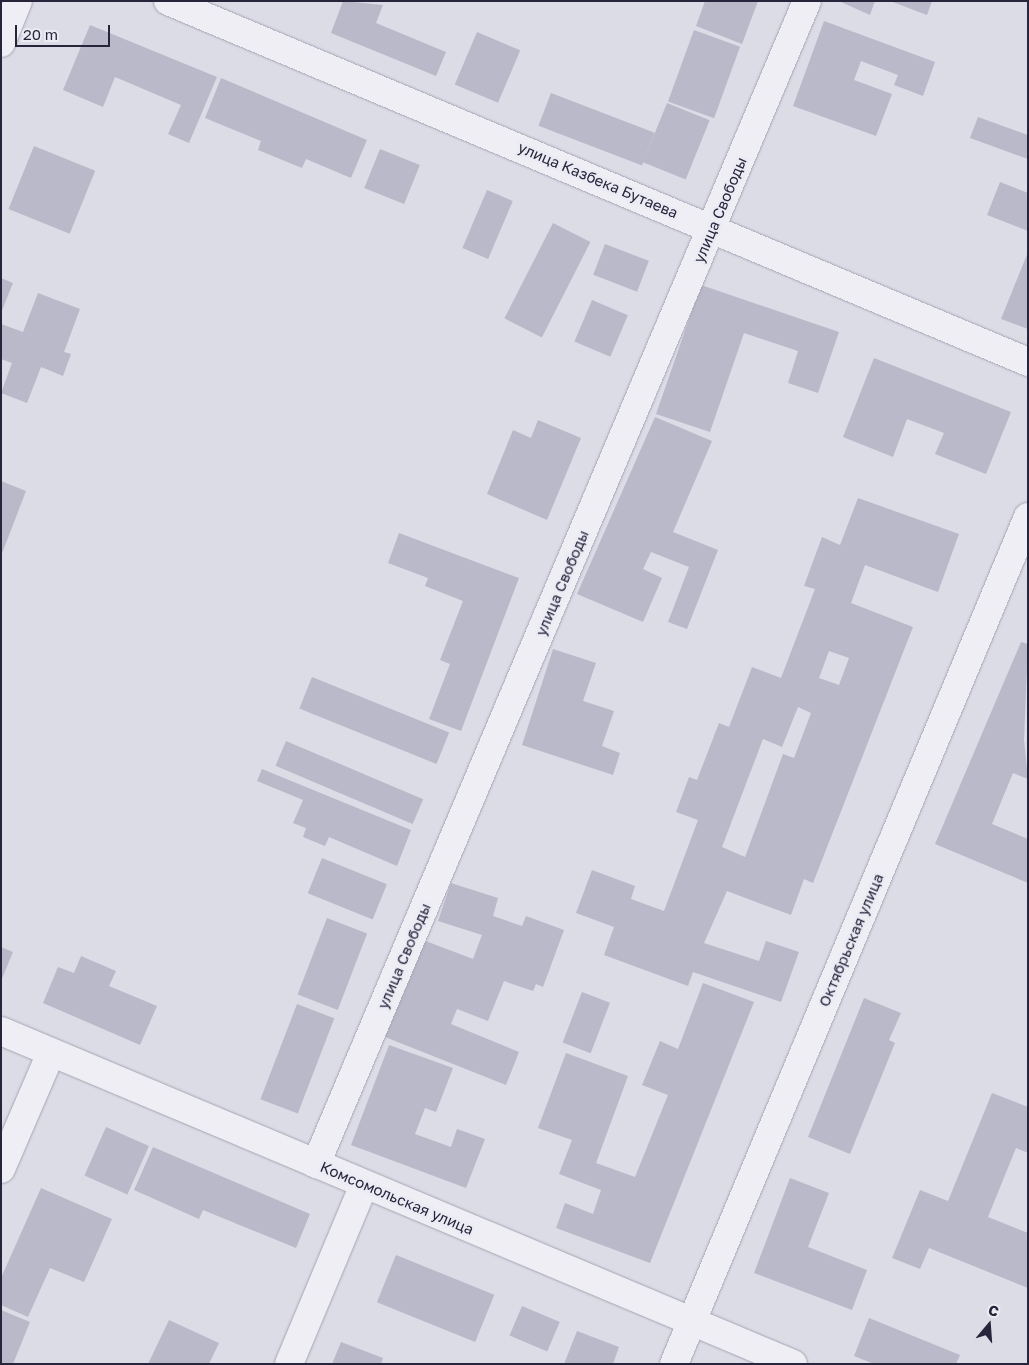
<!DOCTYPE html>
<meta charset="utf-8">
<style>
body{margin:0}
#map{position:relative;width:1029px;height:1365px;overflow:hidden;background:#dbdce6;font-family:"Golos Text",sans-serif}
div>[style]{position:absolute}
.building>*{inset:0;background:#b9b9c9;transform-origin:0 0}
.roads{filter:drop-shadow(0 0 1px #a5a5b3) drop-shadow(0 0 1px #a5a5b3)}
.minor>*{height:28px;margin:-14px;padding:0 14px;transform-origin:14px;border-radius:14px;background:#eeeef4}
span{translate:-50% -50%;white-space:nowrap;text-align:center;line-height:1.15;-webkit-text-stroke:5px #ebebf4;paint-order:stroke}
.street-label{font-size:15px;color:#26253c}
.frame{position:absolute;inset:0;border:2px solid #26253c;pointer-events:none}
.north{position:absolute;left:964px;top:1300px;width:50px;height:50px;-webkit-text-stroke:4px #ebebf4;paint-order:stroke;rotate:18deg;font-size:14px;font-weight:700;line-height:20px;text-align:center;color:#26253c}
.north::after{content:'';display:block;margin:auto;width:18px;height:22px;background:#26253c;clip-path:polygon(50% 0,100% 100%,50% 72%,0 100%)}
.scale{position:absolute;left:15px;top:25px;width:95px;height:22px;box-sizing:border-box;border:2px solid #26253c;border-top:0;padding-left:6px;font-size:15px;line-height:18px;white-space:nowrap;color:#26253c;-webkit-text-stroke:4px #ebebf4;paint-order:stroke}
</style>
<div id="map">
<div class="building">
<i style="clip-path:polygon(343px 1px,383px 5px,376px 23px,446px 52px,436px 76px,331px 33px)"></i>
<i style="clip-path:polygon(705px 1px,758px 1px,742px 44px,696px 26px)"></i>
<i style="clip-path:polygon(839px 1px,875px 1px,870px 15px)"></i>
<i style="clip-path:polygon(890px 1px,932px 1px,927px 15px)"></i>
<i style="clip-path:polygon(824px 21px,935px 62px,923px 96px,894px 85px,898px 75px,861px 61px,854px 80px,892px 94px,876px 136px,793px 106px)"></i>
<i style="clip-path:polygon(90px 25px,217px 77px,189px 143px,168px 134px,181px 105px,115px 77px,103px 107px,63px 90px)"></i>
<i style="left:694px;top:30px;width:49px;height:76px;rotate:20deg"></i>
<i style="left:477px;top:32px;width:47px;height:57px;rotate:23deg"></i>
<i style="clip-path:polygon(221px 78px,367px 140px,351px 178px,306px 159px,302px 168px,258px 150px,261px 141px,205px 118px)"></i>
<i style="left:551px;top:93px;width:111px;height:35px;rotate:21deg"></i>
<i style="left:667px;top:103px;width:46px;height:64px;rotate:22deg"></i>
<i style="clip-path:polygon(978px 117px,1028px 135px,1028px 159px,970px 138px)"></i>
<i style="left:34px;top:146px;width:66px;height:68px;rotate:22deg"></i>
<i style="left:380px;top:149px;width:43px;height:42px;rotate:22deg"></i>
<i style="clip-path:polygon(1000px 182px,1028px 193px,1028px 231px,987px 215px)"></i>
<i style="left:487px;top:190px;width:28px;height:63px;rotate:23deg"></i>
<i style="left:553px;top:223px;width:42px;height:107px;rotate:27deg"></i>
<i style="left:605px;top:244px;width:47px;height:33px;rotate:21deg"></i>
<i style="clip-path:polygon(1028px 252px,1028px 329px,1001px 319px)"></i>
<i style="clip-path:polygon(1px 278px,13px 283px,1px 313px)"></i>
<i style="clip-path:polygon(701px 285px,839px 332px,818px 393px,788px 383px,798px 351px,744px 333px,710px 432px,656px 414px)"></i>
<i style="clip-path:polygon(38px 293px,80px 309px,64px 352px,71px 354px,63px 376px,41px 367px,27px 403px,1px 393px,12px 363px,1px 359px,1px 324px,23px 332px)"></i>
<i style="left:592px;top:300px;width:39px;height:45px;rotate:23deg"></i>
<i style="clip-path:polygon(874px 358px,1011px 412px,986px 474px,935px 454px,944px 433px,907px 419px,893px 457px,843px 437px)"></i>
<i style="clip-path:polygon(655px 417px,712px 441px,673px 532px,718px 550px,687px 629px,668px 622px,689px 567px,651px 552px,643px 569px,662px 578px,643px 622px,577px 594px)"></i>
<i style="clip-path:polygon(538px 420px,581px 438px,547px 520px,487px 494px,513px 430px,531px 438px)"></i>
<i style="clip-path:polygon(1px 481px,26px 491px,1px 556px)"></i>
<i style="clip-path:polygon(evenodd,858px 498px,959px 534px,938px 592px,865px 565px,851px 603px,913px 627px,813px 883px,804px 879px,791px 915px,727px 891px,704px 943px,759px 961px,766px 941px,799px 952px,781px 1002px,693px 972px,688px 986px,604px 955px,614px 927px,576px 913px,592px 870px,635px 886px,631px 899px,664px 911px,698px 820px,676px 812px,689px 777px,697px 780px,719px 723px,729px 727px,752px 667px,781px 678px,815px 589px,804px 586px,822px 537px,840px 545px,858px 498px,829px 651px,849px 658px,839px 685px,819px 678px,829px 651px,858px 498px,798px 707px,811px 713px,794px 758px,783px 754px,745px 857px,722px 847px,763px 739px,782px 747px,798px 707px)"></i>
<i style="clip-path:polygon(399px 533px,519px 578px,461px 731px,429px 719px,450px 664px,440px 660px,463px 601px,425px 586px,428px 578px,388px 563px)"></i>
<i style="clip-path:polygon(1021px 642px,1028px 644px,1024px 740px,1028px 779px,1013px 773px,992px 824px,1028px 839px,1028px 883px,935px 844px)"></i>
<i style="clip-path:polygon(553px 649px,596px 663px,583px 701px,614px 711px,602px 746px,620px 753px,613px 775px,522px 745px)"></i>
<i style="left:312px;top:677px;width:148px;height:34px;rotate:22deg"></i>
<i style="left:286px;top:741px;width:149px;height:27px;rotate:23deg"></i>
<i style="clip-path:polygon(262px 769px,411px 830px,397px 866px,329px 837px,325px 846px,303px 837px,306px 828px,293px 823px,303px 800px,257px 781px)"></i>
<i style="left:322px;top:858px;width:70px;height:38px;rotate:22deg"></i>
<i style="clip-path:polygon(451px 883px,498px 898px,493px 916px,522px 926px,526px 916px,564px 930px,543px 987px,536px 984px,533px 991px,504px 981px,488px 1021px,457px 1009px,451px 1024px,519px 1052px,506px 1085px,385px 1037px,423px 940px,473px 959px,482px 935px,438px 921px)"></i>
<i style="left:327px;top:918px;width:43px;height:82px;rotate:21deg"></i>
<i style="clip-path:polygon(1px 947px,13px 952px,1px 981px)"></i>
<i style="clip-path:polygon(81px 956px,116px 971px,109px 986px,157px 1006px,140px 1045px,43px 1003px,58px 967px,74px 973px)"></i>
<i style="clip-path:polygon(703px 983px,754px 1002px,650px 1263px,556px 1228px,565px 1203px,593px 1214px,601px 1190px,559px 1174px,572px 1140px,538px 1128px,566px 1053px,628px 1076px,596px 1163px,635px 1177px,668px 1095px,642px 1085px,660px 1041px,678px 1049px)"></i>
<i style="left:582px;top:992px;width:30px;height:54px;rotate:21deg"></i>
<i style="clip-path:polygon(864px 998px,901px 1013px,889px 1040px,895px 1043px,850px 1154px,808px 1137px)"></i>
<i style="left:297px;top:1004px;width:40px;height:102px;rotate:21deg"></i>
<i style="clip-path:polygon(389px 1045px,453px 1068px,436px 1112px,425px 1108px,415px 1134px,451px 1147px,457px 1129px,485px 1139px,466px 1188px,351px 1145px)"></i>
<i style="clip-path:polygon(992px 1093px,1028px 1107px,1028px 1153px,1016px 1148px,988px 1217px,1028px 1233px,1028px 1288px,929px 1248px,920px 1269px,892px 1258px,920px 1190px,948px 1201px)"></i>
<i style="left:106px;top:1127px;width:47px;height:53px;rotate:24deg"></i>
<i style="clip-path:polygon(153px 1147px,310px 1214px,296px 1248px,203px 1210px,199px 1219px,134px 1190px)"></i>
<i style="clip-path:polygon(790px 1178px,829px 1193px,808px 1247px,867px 1270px,852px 1310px,754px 1273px)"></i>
<i style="clip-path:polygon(41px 1188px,112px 1219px,84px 1282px,50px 1268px,28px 1317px,1px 1305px,1px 1278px)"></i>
<i style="left:396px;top:1255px;width:106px;height:51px;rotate:22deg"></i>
<i style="left:522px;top:1306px;width:41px;height:32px;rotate:23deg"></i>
<i style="clip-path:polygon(1px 1310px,30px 1322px,13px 1364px,1px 1364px)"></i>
<i style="clip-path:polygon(869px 1318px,960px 1355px,956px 1364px,874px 1364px,854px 1356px)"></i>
<i style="clip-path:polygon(169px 1320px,219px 1343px,209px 1364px,148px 1364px)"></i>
<i style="clip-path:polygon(577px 1331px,619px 1347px,613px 1364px,564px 1364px)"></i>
<i style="clip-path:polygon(341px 1342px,383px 1358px,381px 1364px,332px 1364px)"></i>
</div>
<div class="roads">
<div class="minor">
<i style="left:168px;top:1px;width:933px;rotate:22.77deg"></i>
<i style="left:1px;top:43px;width:45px;rotate:-68deg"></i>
<i style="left:1px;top:1031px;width:859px;rotate:22.8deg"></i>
<i style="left:316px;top:1164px;width:1262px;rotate:-67.11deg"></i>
<i style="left:1px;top:1169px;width:126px;rotate:-66.7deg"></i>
<i style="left:289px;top:1364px;width:194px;rotate:-67.3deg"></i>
<i style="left:674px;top:1364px;width:918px;rotate:-67.32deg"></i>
</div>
</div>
<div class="street-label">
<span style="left:598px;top:180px;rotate:23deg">улица Казбека Бутаева</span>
<span style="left:720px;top:210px;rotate:-67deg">улица Свободы</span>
<span style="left:562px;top:583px;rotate:-67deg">улица Свободы</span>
<span style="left:851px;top:940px;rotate:-67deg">Октябрьская улица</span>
<span style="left:404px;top:956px;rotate:-67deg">улица Свободы</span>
<span style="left:397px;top:1198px;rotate:23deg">Комсомольская улица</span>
</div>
<div class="frame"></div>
<div class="north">С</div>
<div class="scale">20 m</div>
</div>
